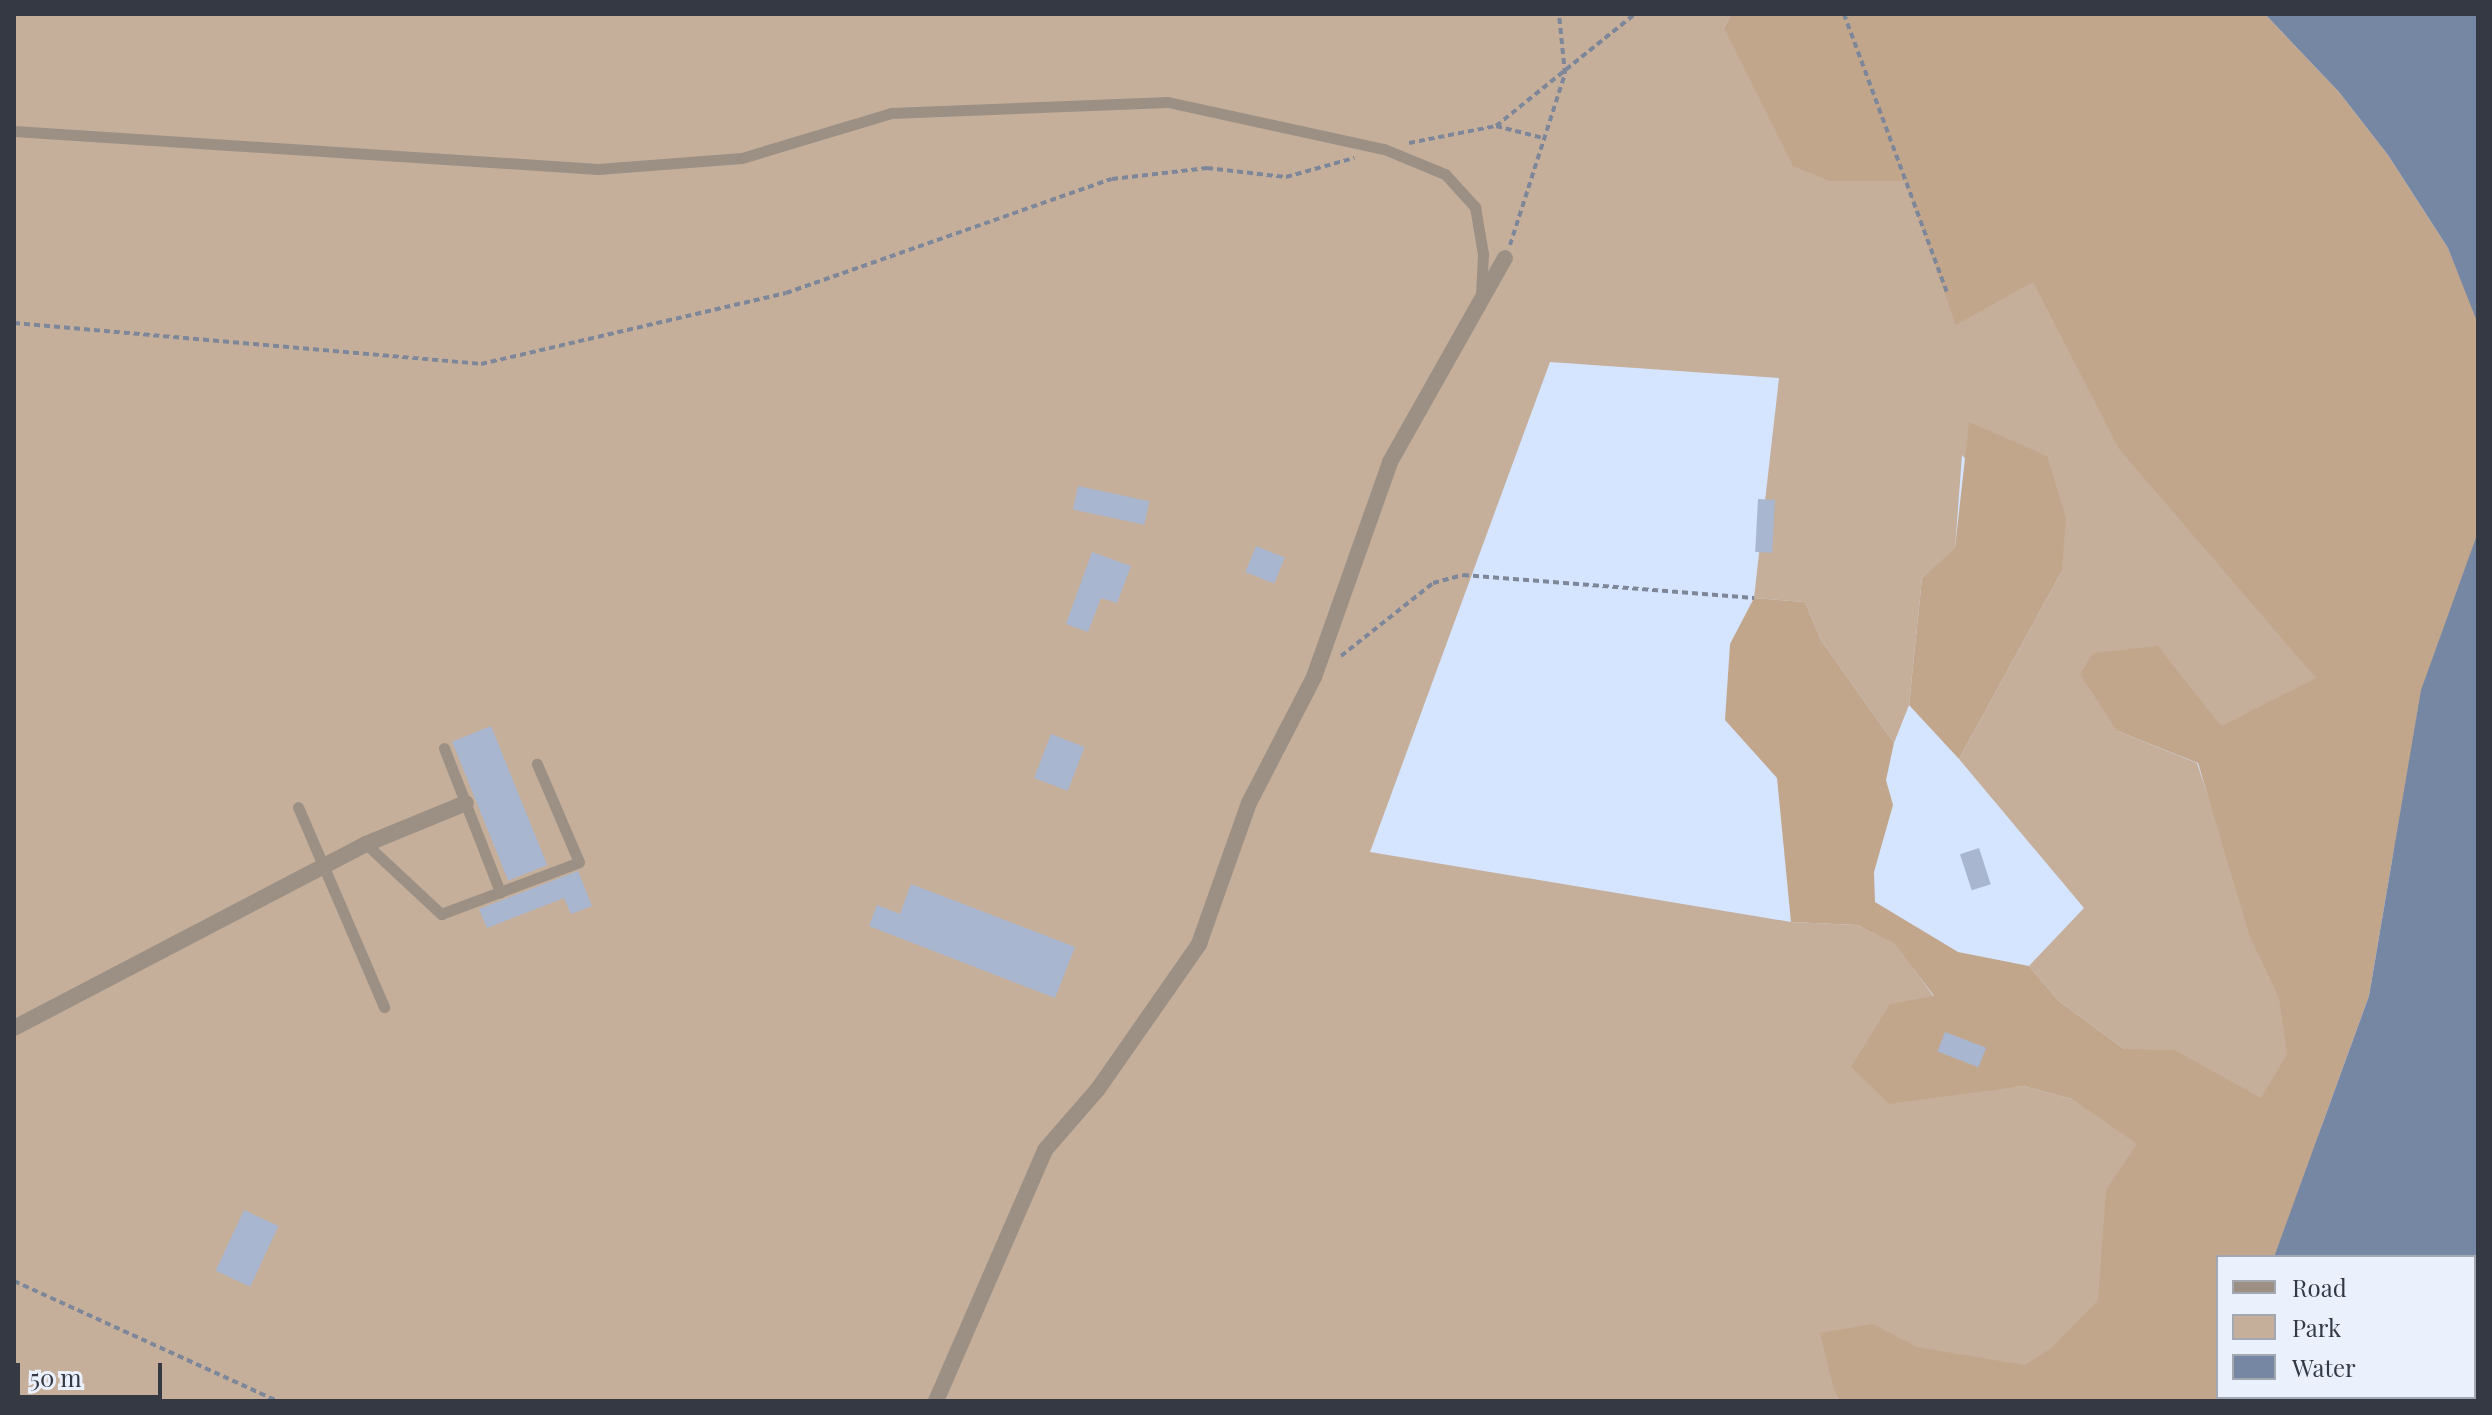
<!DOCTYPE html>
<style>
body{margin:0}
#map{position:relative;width:2492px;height:1415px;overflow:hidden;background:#d5e4ff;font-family:"Playfair Display",serif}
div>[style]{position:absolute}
.green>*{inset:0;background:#c5af9b}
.forest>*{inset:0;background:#c2a68c}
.water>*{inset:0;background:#7687a4}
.building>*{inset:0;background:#a8b6d0;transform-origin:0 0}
.path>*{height:4px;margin-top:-2px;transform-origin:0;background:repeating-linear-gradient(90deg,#7d8799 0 6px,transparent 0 10px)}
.service>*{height:11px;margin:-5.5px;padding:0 5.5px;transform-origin:5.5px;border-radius:5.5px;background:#9c9085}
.minor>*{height:16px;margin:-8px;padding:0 8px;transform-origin:8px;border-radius:8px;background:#9c9085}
span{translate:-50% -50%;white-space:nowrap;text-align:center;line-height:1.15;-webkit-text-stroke:8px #ebf1fc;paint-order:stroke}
.frame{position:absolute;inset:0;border:16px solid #343944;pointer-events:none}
.legend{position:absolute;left:2216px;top:1255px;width:260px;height:144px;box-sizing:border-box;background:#ebf1fc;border:2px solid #a2a7b2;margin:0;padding:10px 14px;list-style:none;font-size:24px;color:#343944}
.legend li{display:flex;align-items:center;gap:16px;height:40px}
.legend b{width:40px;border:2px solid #a2a7b2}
.scale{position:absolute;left:16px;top:1363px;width:146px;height:36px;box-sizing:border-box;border:4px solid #343944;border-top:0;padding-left:10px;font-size:24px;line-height:28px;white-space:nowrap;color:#343944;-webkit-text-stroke:6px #ebf1fc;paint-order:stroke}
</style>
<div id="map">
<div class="green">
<i style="clip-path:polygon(evenodd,14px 14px,1731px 14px,1724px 28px,2265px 14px,2478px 324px,2478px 532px,2310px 1168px,2274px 1257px,2218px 1257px,2216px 1401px,1834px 1391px,1839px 1401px,14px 1401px,14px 14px,1550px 362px,1779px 378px,1754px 598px,1805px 602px,1821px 640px,1894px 743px,1909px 705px,1922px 578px,1955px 549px,1962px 455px,2062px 571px,1959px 759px,2084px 908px,2029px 966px,2059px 1001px,2124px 1049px,2072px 1099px,2023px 1086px,1976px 1089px,1934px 997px,1896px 944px,1857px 925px,1791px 922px,1370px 852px,1550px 362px,14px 14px,2221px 726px,2232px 868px,2197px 763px,2117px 731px,2221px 726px)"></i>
</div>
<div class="forest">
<i style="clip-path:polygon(1731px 14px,2265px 14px,2339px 92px,2388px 155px,2448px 248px,2476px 315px,2478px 532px,2421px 690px,2369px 996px,2274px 1257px,2218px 1257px,2216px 1401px,1839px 1401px,1834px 1391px,1820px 1333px,1873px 1324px,1917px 1347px,2025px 1365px,2050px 1349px,2098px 1300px,2106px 1190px,2137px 1144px,2072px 1099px,2023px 1086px,1889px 1104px,1851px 1067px,1890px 1004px,1934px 996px,1895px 944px,1857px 925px,1791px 922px,1777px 778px,1725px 720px,1730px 644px,1754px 598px,1805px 602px,1821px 640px,1894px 743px,1886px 780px,1893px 805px,1874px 872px,1875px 902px,1958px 952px,2029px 966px,2059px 1001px,2124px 1049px,2175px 1050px,2261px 1098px,2287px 1054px,2279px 998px,2250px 937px,2198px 763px,2117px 731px,2080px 674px,2093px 653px,2158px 646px,2221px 726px,2316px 678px,2119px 449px,2033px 282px,1956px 325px,1905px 181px,1829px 181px,1793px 166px,1724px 28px)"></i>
<i style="clip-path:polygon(1969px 422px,2047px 456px,2066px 518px,2062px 571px,1959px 759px,1909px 705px,1922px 578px,1955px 548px)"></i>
</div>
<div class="water">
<i style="clip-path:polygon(2265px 14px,2478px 14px,2478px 324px,2448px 248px,2388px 155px,2339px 92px)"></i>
<i style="clip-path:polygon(2478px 532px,2478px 1401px,2216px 1401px,2218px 1396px,2474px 1397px,2474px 1257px,2274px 1257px,2369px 996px,2421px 690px)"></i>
</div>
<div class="building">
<i style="left:1078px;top:486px;width:73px;height:24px;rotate:12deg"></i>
<i style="left:1758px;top:499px;width:17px;height:53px;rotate:3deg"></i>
<i style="left:1256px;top:546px;width:31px;height:28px;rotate:22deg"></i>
<i style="clip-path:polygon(1092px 552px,1131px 566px,1117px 603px,1101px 598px,1088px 632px,1066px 624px)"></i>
<i style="left:491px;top:726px;width:150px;height:42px;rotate:68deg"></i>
<i style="left:1051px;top:734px;width:36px;height:47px;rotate:21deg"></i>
<i style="left:1979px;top:848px;width:38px;height:20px;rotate:72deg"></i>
<i style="clip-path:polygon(578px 871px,592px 906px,571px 914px,564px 898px,487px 928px,479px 909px)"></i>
<i style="clip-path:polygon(911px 884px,1075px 947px,1055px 998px,869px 926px,877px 905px,900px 914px)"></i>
<i style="left:1945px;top:1032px;width:44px;height:21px;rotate:21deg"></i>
<i style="left:244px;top:1210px;width:38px;height:67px;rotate:25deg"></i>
</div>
<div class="path">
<i style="left:1844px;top:14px;width:296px;rotate:69.7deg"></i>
<i style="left:1496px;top:126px;width:179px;rotate:-38.9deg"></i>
<i style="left:1409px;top:143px;width:89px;rotate:-11.1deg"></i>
<i style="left:1496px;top:126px;width:49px;rotate:14.3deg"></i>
<i style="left:1510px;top:245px;width:180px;rotate:-72.2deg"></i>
<i style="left:1565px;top:74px;width:60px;rotate:-95.7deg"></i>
<i style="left:14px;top:323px;width:469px;rotate:5deg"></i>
<i style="left:481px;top:364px;width:313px;rotate:-13.1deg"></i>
<i style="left:786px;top:293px;width:345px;rotate:-19.3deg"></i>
<i style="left:1112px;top:179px;width:96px;rotate:-6.6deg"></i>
<i style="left:1207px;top:168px;width:80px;rotate:6.5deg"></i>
<i style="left:1286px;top:177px;width:71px;rotate:-15.6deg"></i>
<i style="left:1341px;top:656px;width:117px;rotate:-38.4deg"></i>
<i style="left:1433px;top:583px;width:31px;rotate:-15deg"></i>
<i style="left:1463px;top:575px;width:292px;rotate:4.5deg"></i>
<i style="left:14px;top:1281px;width:289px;rotate:24.5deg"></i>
</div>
<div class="service">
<i style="left:14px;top:131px;width:585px;rotate:3.72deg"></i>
<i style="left:598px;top:169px;width:144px;rotate:-4.4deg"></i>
<i style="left:742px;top:158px;width:156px;rotate:-16.8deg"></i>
<i style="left:891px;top:113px;width:277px;rotate:-2.3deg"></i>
<i style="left:1168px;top:102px;width:221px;rotate:12.3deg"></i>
<i style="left:1384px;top:149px;width:66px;rotate:22.3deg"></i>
<i style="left:1445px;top:174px;width:45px;rotate:47.7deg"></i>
<i style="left:1475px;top:207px;width:48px;rotate:80.3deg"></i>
<i style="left:1483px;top:254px;width:41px;rotate:92.8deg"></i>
<i style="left:444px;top:748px;width:155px;rotate:68.7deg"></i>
<i style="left:298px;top:807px;width:218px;rotate:66.7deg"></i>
<i style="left:366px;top:844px;width:103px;rotate:43deg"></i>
<i style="left:441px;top:914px;width:147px;rotate:-20.6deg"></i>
<i style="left:579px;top:862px;width:107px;rotate:-113.2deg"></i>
</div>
<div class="minor">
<i style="left:14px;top:1028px;width:397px;rotate:-27.6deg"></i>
<i style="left:366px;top:844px;width:108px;rotate:-22.3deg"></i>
<i style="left:936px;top:1401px;width:274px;rotate:-66.5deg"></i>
<i style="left:1045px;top:1150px;width:81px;rotate:-49deg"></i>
<i style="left:1098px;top:1089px;width:177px;rotate:-55.1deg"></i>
<i style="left:1199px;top:944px;width:150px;rotate:-70.5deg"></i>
<i style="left:1249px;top:803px;width:142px;rotate:-62.7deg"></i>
<i style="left:1314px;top:677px;width:228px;rotate:-70.5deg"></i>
<i style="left:1390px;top:462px;width:234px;rotate:-60.6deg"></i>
</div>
<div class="frame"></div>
<ul class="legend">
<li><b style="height:10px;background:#9c9085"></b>Road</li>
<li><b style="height:22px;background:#c5af9b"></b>Park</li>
<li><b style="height:22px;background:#7687a4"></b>Water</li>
</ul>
<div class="scale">50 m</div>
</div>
